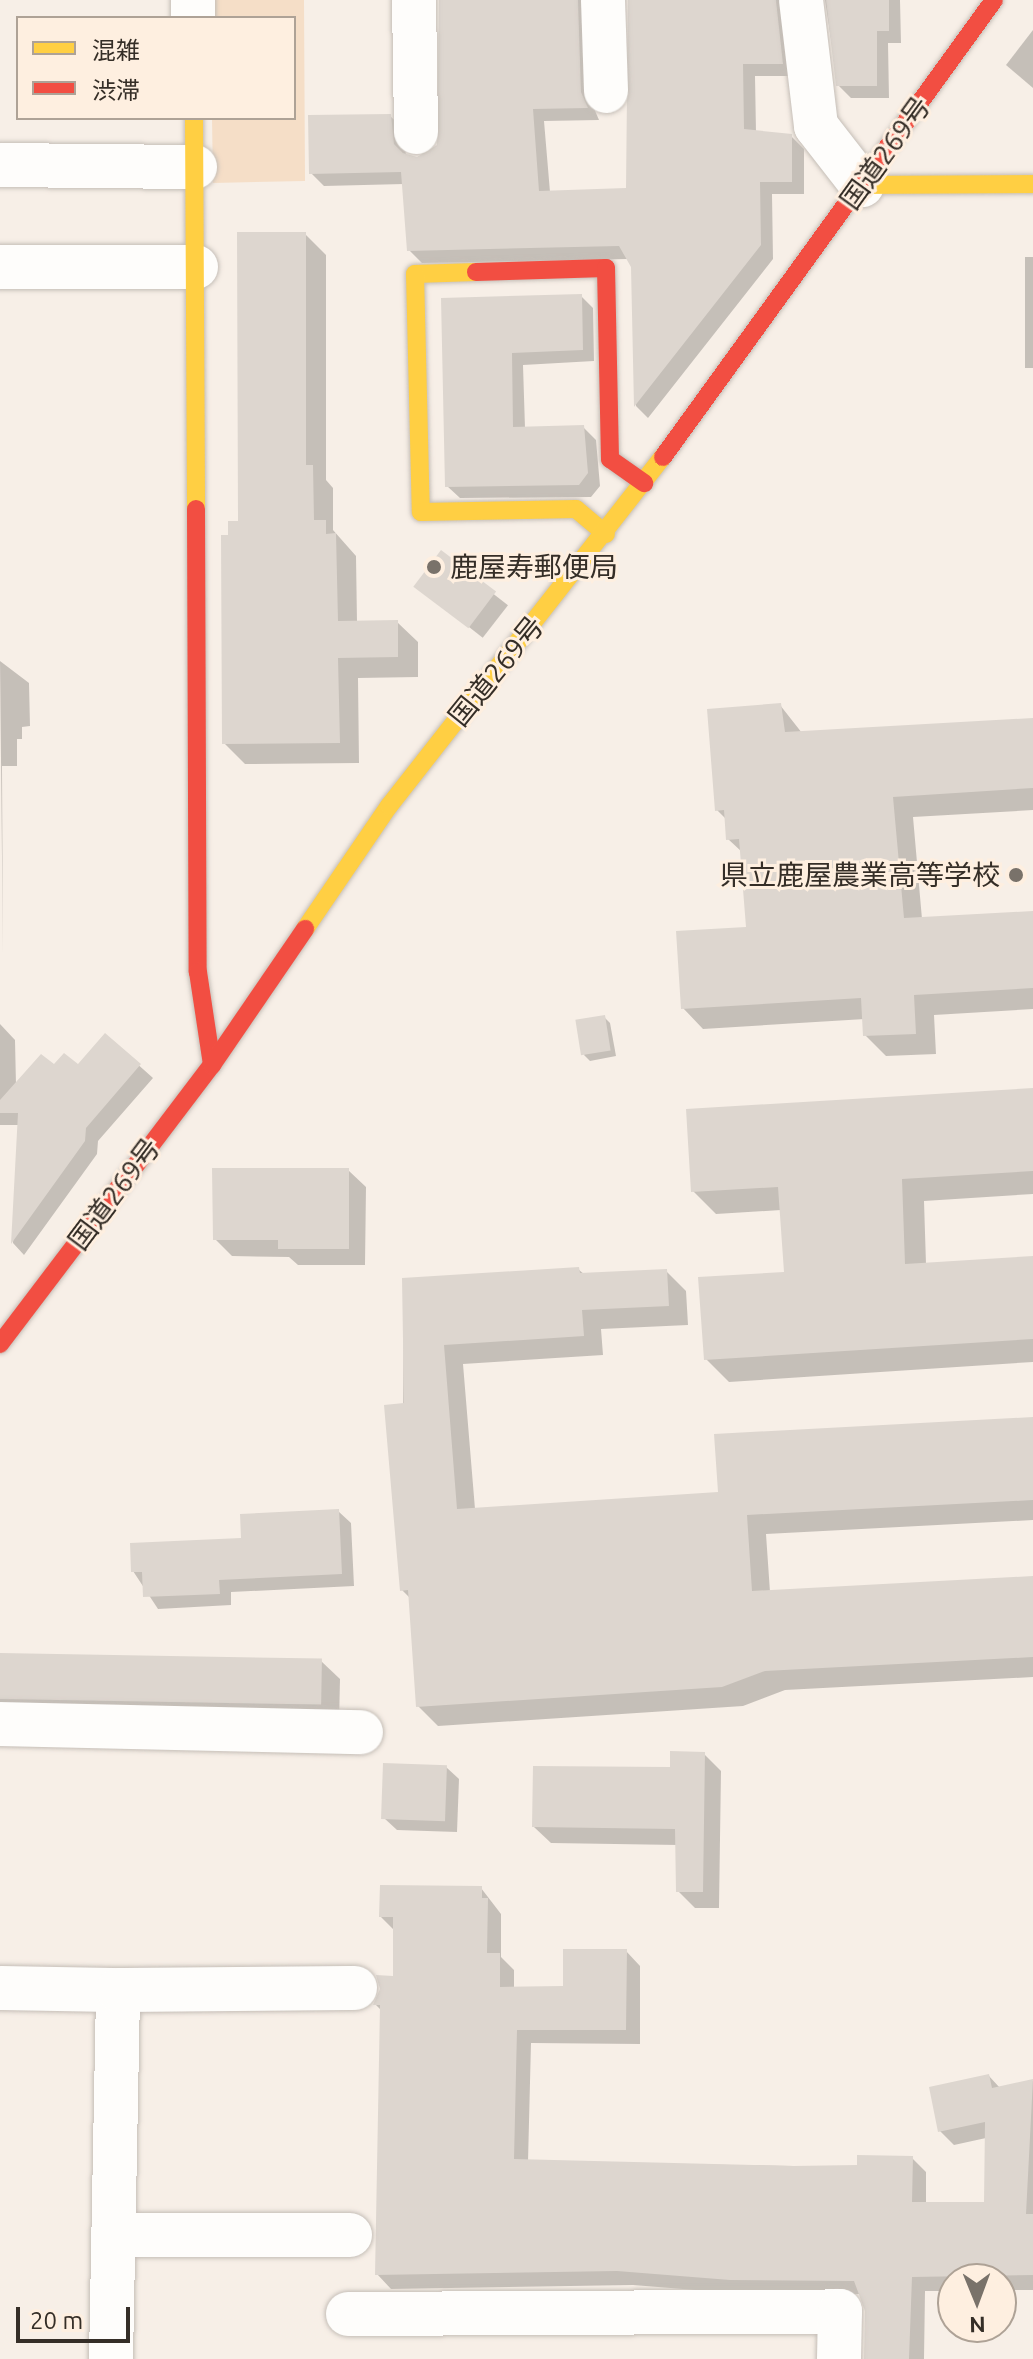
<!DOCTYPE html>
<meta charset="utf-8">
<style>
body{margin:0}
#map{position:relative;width:1033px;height:2359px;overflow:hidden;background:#f7efe7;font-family:Ubuntu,"Noto Sans JP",sans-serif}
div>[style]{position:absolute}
.green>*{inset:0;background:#f5dec7}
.shadow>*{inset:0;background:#0003;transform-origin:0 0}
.building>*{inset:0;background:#ddd6cf;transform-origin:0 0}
.roads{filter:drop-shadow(0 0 2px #c5beb7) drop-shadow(0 0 2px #c5beb7)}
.street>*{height:44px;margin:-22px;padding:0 22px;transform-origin:22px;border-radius:22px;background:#fefdfb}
.slow>*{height:18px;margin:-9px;padding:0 9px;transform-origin:9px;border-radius:9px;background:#ffcf43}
.jam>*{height:18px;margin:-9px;padding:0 9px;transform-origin:9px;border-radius:9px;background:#f24e42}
.dots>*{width:22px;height:22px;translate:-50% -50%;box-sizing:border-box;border:4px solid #feefe0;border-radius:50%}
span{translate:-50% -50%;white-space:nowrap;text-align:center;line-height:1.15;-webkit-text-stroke:6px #feefe0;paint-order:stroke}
.street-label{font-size:28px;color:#352e27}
.poi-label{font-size:28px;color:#352e27}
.left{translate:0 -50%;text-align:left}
.right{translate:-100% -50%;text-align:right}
.legend{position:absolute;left:16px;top:16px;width:280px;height:104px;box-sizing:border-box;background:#feefe0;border:2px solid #aea296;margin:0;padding:10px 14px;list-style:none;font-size:24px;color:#352e27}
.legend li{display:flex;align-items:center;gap:16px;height:40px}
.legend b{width:40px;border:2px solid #aea296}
.north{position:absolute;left:937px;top:2263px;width:80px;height:80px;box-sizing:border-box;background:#feefe0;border:2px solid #aea296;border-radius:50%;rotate:179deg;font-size:22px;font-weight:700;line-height:32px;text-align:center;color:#352e27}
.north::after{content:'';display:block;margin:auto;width:28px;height:36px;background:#79726a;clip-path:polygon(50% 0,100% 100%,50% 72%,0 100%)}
.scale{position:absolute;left:16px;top:2307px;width:114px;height:36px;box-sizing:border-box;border:4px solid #352e27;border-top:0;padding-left:10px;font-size:24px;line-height:28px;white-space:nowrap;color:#352e27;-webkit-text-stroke:6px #feefe0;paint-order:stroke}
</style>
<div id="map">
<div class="green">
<i style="clip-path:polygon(210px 0,304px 0,305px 181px,213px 183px,212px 118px,294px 118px,294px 18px,211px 18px)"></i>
</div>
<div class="shadow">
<i style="clip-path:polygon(441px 0,597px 0,593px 106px,599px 120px,544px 121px,550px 192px,628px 190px,630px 0,794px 0,795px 76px,755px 76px,756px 132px,791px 136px,804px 149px,804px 194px,772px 194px,773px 259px,648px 418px,636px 406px,633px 267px,628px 259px,422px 263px,409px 250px,404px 184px,324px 186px,311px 173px,390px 116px,403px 128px,406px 156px,418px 159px,440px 145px)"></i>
<i style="clip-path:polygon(825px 0,900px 0,901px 43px,888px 43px,889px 98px,851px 98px,838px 85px)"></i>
<i style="clip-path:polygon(1033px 30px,1033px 88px,1006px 65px)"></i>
<i style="clip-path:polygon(305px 234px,326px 255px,326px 480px,333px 488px,333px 530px,356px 556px,357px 622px,397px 622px,418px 642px,418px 677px,358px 678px,359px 763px,245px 764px,224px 743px,230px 537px,240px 523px)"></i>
<i style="left:1025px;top:257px;width:8px;height:111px"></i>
<i style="clip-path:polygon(581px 296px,593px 308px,594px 361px,523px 365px,525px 428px,583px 427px,596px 440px,600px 486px,591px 497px,460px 498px,447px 486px,443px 300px)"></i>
<i style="left:441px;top:553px;width:85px;height:41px;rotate:38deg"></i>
<i style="clip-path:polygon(0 661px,29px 683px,30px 726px,22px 727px,22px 739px,17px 739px,17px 766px,2px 766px,3px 957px)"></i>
<i style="clip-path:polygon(780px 705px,802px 733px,1033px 720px,1033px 810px,913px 817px,922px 919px,1033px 913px,1033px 1009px,934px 1015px,936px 1054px,886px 1056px,865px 1035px,865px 1019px,703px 1029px,683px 1008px,748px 929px,742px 852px,728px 839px,727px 820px,717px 810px)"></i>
<i style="clip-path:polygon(604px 1017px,610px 1023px,616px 1056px,590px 1061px,584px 1055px)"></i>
<i style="clip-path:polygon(0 1024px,15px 1040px,16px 1085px,54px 1067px,78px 1067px,106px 1036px,153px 1078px,98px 1141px,97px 1154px,24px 1255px,13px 1243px,19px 1125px,0 1125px)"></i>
<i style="clip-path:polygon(1033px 1090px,1033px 1194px,924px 1201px,926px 1264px,1033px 1258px,1033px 1362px,729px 1382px,706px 1359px,786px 1273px,781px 1210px,716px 1214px,693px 1191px)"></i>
<i style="clip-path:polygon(348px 1170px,366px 1187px,365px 1265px,298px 1265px,289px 1257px,232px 1256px,215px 1239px)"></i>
<i style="clip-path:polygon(578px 1269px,585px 1275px,666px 1271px,686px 1291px,688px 1325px,601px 1329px,603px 1355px,463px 1364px,475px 1509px,720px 1494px,1033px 1419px,1033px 1520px,766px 1534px,770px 1592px,1033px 1578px,1033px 1677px,785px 1690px,743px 1706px,438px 1726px,418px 1706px,411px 1599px,402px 1590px,404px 1280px)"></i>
<i style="clip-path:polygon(338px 1511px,351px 1523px,354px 1586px,231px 1592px,231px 1605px,158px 1609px,133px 1571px)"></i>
<i style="clip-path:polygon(0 1655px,321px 1661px,340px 1679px,339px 1723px,0 1717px)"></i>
<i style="clip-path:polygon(704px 1754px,721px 1771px,719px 1908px,695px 1908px,678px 1891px,678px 1845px,551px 1843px,534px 1827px)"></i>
<i style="clip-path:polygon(446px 1767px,459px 1779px,457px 1832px,397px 1830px,384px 1818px)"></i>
<i style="clip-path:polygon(481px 1888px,501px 1914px,501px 1957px,514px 1970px,514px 1989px,565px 1988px,626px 1951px,640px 1966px,640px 2044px,531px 2043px,528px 2162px,859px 2167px,912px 2158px,926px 2172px,926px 2204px,986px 2204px,986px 2138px,954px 2145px,940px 2131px,989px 2076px,1000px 2088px,1033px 2081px,1033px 2290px,1001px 2290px,1001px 2279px,953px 2279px,953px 2291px,925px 2291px,924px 2359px,866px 2359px,867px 2311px,861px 2294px,745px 2294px,633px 2285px,391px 2289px,377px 2274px,382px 2011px,375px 2004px,395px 1978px,395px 1931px,381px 1917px)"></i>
</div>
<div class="building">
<i style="clip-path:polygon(439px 0,578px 0,581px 92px,588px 108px,533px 109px,539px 191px,626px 188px,628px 0,776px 0,783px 64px,743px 64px,744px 129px,792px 134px,792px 182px,760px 182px,761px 245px,634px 407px,631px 267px,619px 246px,407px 251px,401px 172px,309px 174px,308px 115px,391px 114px,394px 144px,403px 153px,417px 157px,437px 145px)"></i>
<i style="clip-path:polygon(826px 0,889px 0,889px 31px,877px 31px,877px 86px,836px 86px)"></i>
<i style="clip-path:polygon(237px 232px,306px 232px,306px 465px,313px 465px,314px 520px,326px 520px,326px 534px,336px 533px,338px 621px,398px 620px,398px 657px,338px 658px,340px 743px,222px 744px,221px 535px,228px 535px,228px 521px,238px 521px)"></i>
<i style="clip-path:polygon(582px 294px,583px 350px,512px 353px,513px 427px,584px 425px,588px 473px,579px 485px,445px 487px,441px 298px)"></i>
<i style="left:441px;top:550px;width:69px;height:46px;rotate:37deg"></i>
<i style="clip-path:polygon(781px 703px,785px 732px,1033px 718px,1033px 788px,893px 797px,904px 918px,1033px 911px,1033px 988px,914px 995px,916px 1034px,863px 1036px,861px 998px,681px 1009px,676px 931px,746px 927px,739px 839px,726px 840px,724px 810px,715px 811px,707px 709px)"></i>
<i style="left:605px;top:1015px;width:36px;height:30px;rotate:81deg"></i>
<i style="clip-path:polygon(105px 1033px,141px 1064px,86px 1128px,85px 1141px,11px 1244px,18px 1113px,0 1113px,0 1100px,41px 1054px,54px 1064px,64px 1053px,78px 1064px)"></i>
<i style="clip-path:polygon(1033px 1088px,1033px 1171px,902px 1179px,905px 1264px,1033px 1256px,1033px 1339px,704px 1360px,698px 1277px,784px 1272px,778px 1187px,691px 1192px,686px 1109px)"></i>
<i style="clip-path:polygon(212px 1168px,349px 1168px,349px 1249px,278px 1249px,278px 1240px,213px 1240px)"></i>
<i style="clip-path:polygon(579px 1267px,580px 1273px,667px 1269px,669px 1306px,582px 1310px,584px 1336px,444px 1345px,457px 1509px,718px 1492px,714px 1434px,1033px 1417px,1033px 1500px,747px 1515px,752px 1591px,1033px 1576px,1033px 1657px,765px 1671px,722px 1687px,416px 1707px,408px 1590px,400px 1591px,384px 1405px,404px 1403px,402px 1278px)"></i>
<i style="clip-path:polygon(339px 1509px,342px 1574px,219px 1580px,220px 1594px,143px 1597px,142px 1572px,131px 1572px,130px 1543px,241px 1538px,240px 1514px)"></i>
<i style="left:0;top:1653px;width:322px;height:46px;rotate:1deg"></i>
<i style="clip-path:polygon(670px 1751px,705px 1752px,703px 1892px,676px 1892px,675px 1829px,532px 1827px,533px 1766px,670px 1767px)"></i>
<i style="left:383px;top:1763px;width:64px;height:56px;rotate:2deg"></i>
<i style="clip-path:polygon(380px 1885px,482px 1886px,482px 1898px,488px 1898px,487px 1953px,500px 1953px,500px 1987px,563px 1986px,563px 1949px,627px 1949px,626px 2030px,517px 2030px,514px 2159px,793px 2166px,857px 2165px,857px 2155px,913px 2156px,912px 2202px,984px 2202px,985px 2122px,938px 2132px,929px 2087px,989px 2074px,992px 2088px,1033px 2079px,1026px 2214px,1033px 2214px,1033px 2275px,912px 2277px,909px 2359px,864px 2359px,865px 2311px,854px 2281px,730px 2280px,617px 2271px,375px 2275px,380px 2005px,373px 2005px,380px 1989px,376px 1975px,393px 1976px,393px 1917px,379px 1917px)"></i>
</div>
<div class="roads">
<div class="street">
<i style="left:193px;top:0;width:18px;rotate:90deg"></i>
<i style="left:414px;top:0;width:132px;rotate:89.1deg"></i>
<i style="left:603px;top:0;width:91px;rotate:88.1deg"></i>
<i style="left:801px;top:0;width:127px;rotate:83.2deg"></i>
<i style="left:816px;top:126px;width:75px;rotate:52.1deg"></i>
<i style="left:0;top:165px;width:195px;rotate:0.6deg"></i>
<i style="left:0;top:267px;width:196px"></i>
<i style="left:0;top:1724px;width:361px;rotate:1.3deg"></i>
<i style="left:0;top:1988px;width:118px;rotate:1deg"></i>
<i style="left:113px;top:2235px;width:237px"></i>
<i style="left:348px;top:2314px;width:492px;rotate:-0.3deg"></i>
<i style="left:840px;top:2311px;width:48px;rotate:91.2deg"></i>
<i style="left:111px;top:2359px;width:369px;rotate:-88.9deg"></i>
<i style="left:118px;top:1990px;width:237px;rotate:-0.5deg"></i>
</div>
<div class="slow">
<i style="left:194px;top:118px;width:391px;rotate:89.7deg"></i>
<i style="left:862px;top:185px;width:171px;rotate:-0.3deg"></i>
<i style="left:476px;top:272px;width:61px;rotate:178.1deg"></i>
<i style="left:415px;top:274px;width:238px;rotate:88.6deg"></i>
<i style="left:421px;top:512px;width:155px;rotate:-1.1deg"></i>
<i style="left:576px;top:509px;width:39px;rotate:40deg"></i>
<i style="left:305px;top:929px;width:149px;rotate:-55.7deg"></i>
<i style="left:389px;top:806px;width:444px;rotate:-51.9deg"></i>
</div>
<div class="jam">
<i style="left:476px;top:272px;width:130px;rotate:-1.8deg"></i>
<i style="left:606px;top:268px;width:191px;rotate:88.8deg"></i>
<i style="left:610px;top:459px;width:42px;rotate:35.2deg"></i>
<i style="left:663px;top:457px;width:564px;rotate:-54.08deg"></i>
<i style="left:196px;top:509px;width:463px;rotate:89.8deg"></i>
<i style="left:198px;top:972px;width:94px;rotate:81.4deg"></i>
<i style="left:0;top:1344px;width:350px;rotate:-52.8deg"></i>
<i style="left:212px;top:1065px;width:165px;rotate:-55.6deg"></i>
</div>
</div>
<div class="dots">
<i style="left:434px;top:567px;background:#79726a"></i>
<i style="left:1016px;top:875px;background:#79726a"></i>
</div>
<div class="street-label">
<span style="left:885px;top:153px;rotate:-54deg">国道269号</span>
<span style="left:496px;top:671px;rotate:-51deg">国道269号</span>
<span style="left:114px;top:1194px;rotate:-53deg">国道269号</span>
</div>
<div class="poi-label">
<span class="left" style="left:450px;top:567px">鹿屋寿郵便局</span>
<span class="right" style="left:1000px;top:875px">県立鹿屋農業高等学校</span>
</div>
<ul class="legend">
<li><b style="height:10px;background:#ffcf43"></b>混雑</li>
<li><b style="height:10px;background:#f24e42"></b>渋滞</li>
</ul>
<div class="north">N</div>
<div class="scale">20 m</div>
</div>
